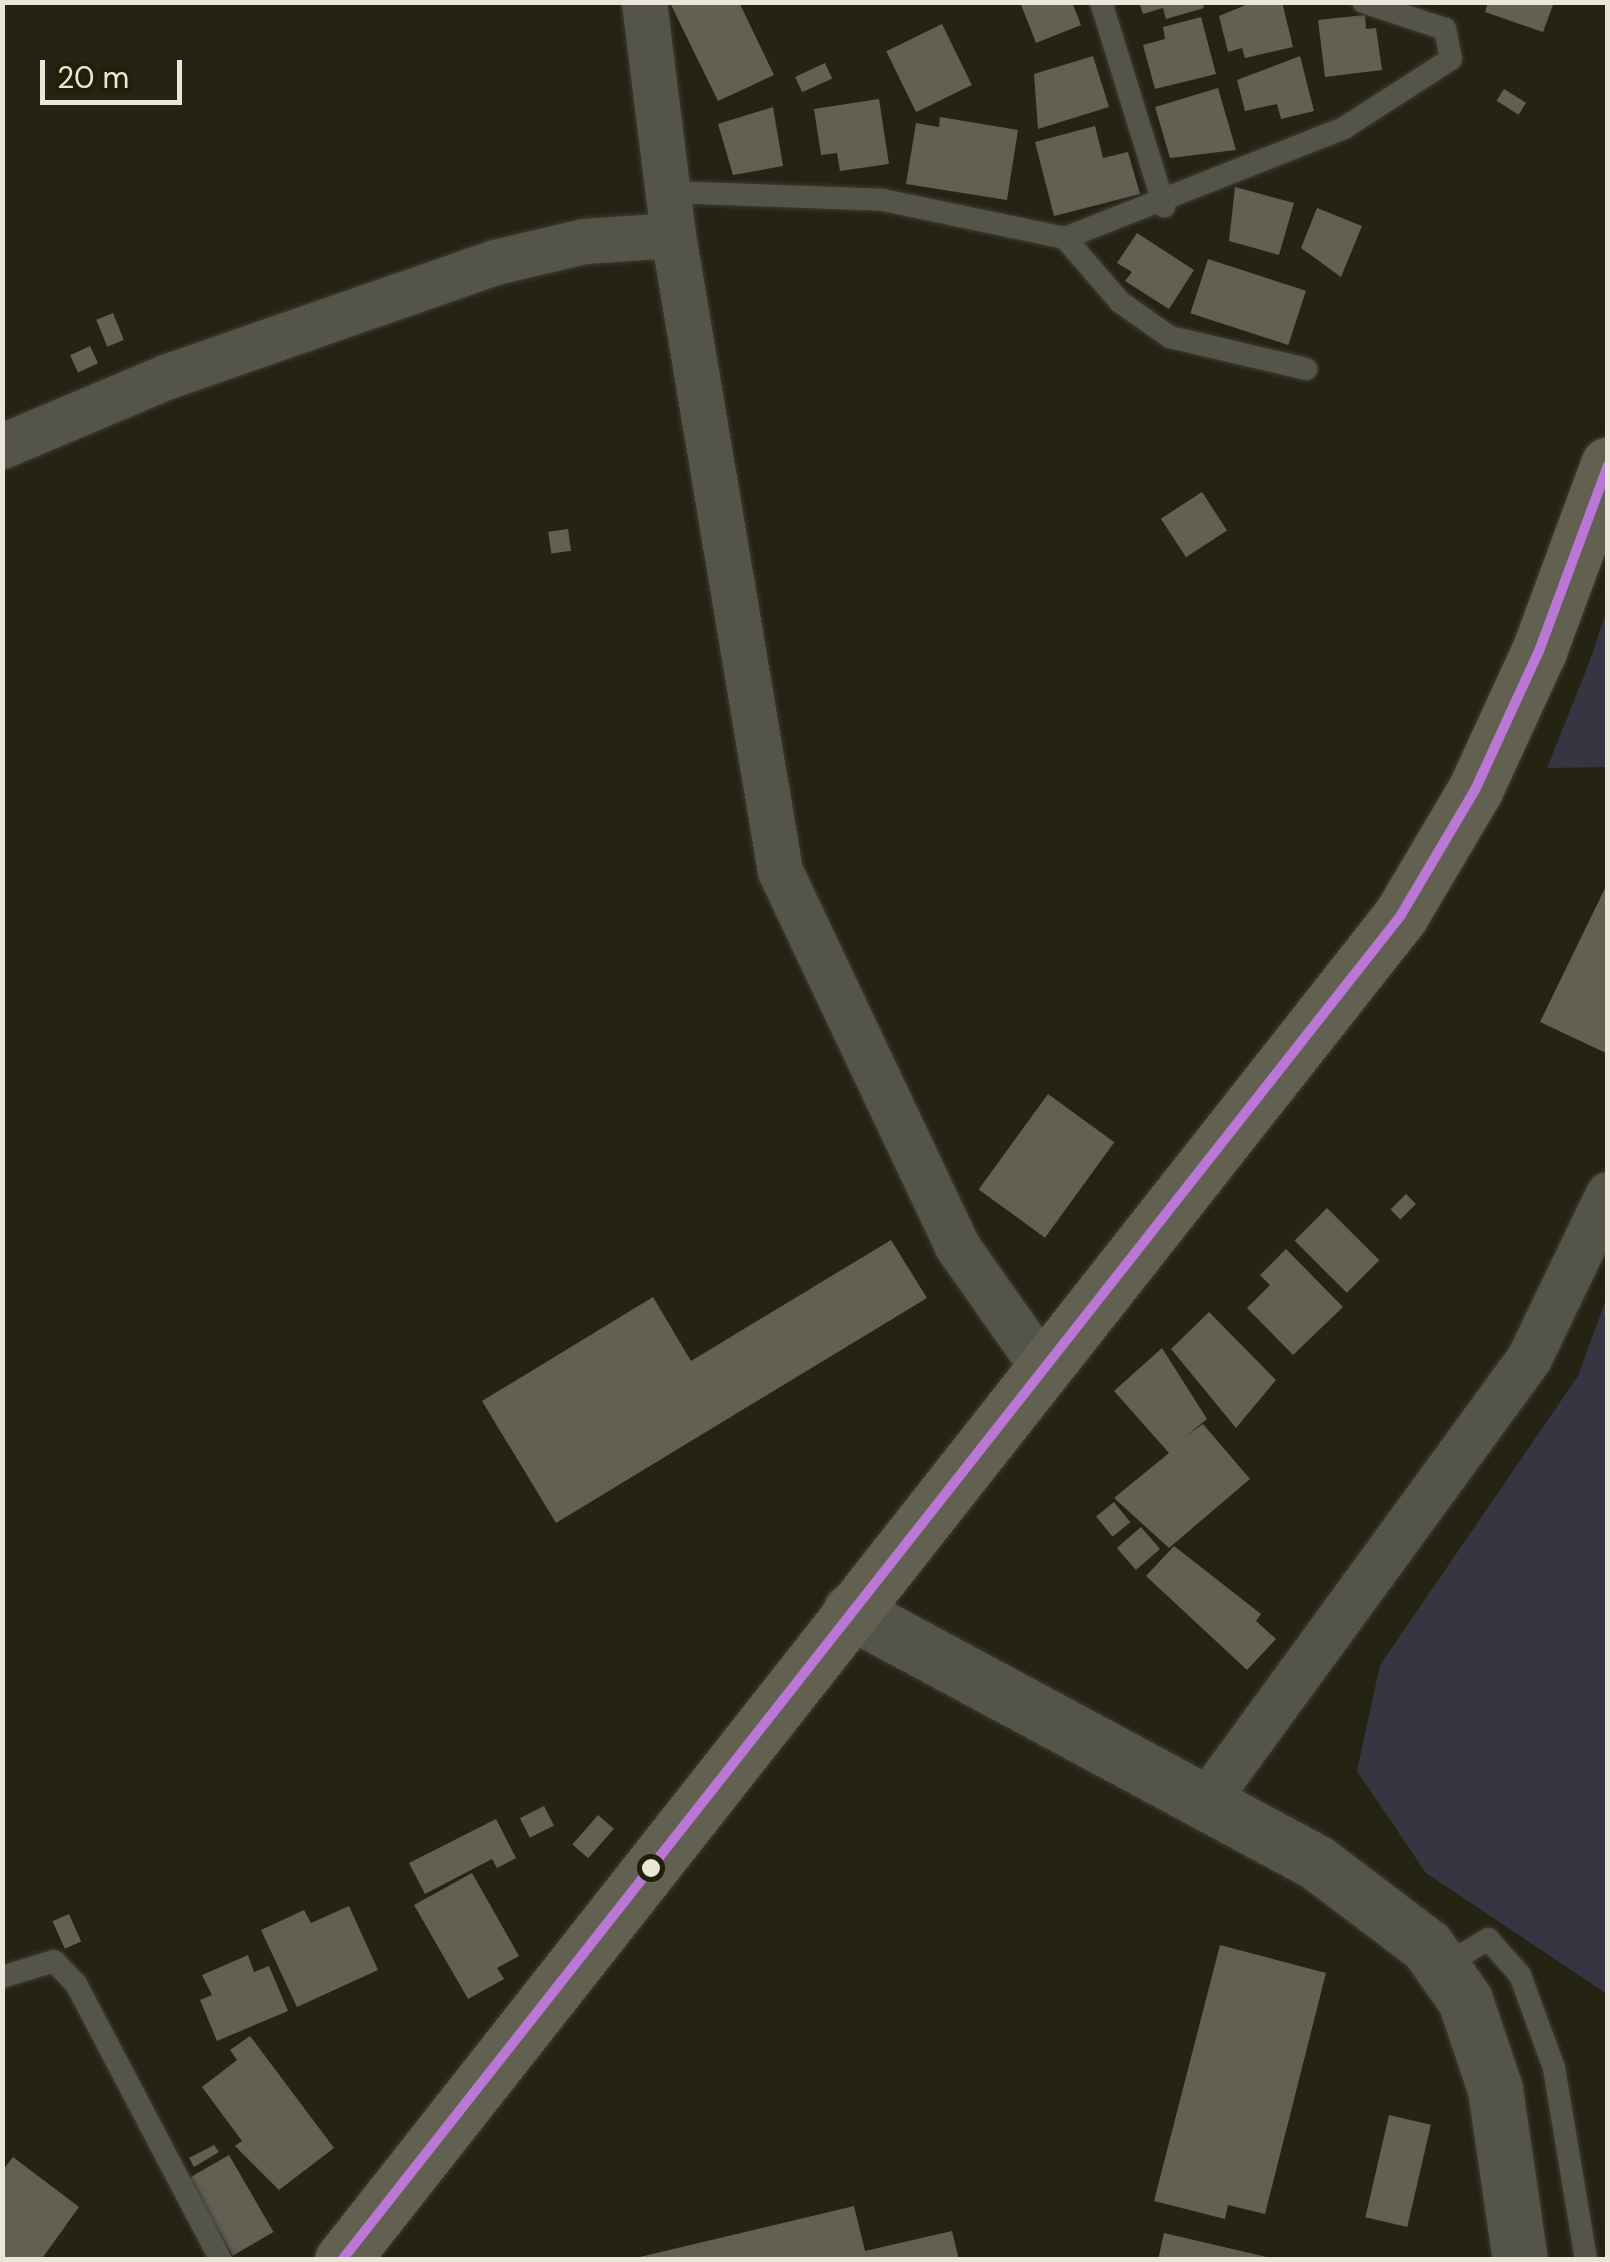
<!DOCTYPE html>
<style>
body{margin:0}
#map{position:relative;width:1610px;height:2262px;overflow:hidden;background:#252314;font-family:"DM Sans",sans-serif}
div>[style]{position:absolute}
.green>*{inset:0;background:#363642}
.building>*{inset:0;background:#616053;transform-origin:0 0}
.roads{filter:drop-shadow(0 0 2px #3e3c31) drop-shadow(0 0 2px #3e3c31)}
.service>*{height:22px;margin:-11px;padding:0 11px;transform-origin:11px;border-radius:11px;background:#55544a}
.minor>*{height:45px;margin:-22.5px;padding:0 22.5px;transform-origin:22.5px;border-radius:22.5px;background:#55544a}
.tertiary>*{height:55px;margin:-27.5px;padding:0 27.5px;transform-origin:27.5px;border-radius:27.5px;background:#55544a}
.trunk>*{height:55px;margin:-27.5px;padding:0 27.5px;transform-origin:27.5px;border-radius:27.5px;background:#626050}
.bus-1>*{height:10px;margin:-5px;padding:0 5px;transform-origin:5px;border-radius:5px;background:#ba77d6}
.dots>*{width:28px;height:28px;translate:-50% -50%;box-sizing:border-box;border:5px solid #211f05;border-radius:50%}
span{translate:-50% -50%;white-space:nowrap;text-align:center;line-height:1.15;-webkit-text-stroke:10px #211f05;paint-order:stroke}
.frame{position:absolute;inset:0;border:5px solid #e9e8d8;pointer-events:none}
.scale{position:absolute;left:40px;top:60px;width:142px;height:45px;box-sizing:border-box;border:5px solid #e9e8d8;border-top:0;padding-left:12px;font-size:30px;line-height:35px;white-space:nowrap;color:#e9e8d8;-webkit-text-stroke:8px #211f05;paint-order:stroke}
</style>
<div id="map">
<div class="green">
<i style="clip-path:polygon(1607px 609px,1607px 767px,1547px 768px,1589px 663px)"></i>
<i style="clip-path:polygon(1607px 1296px,1607px 1994px,1426px 1873px,1357px 1771px,1380px 1665px,1578px 1376px)"></i>
</div>
<div class="building">
<i style="clip-path:polygon(660px 2px,739px 2px,774px 75px,718px 101px,671px 5px)"></i>
<i style="clip-path:polygon(1020px 2px,1072px 2px,1081px 25px,1036px 43px)"></i>
<i style="clip-path:polygon(1139px 2px,1202px 2px,1204px 8px,1166px 19px,1163px 8px,1143px 14px)"></i>
<i style="clip-path:polygon(1253px 2px,1282px 2px,1293px 47px,1245px 58px,1242px 48px,1228px 52px,1219px 16px)"></i>
<i style="clip-path:polygon(1488px 2px,1554px 2px,1543px 32px,1485px 12px)"></i>
<i style="clip-path:polygon(1365px 15px,1366px 29px,1376px 28px,1382px 70px,1325px 77px,1318px 20px)"></i>
<i style="clip-path:polygon(1201px 17px,1216px 74px,1155px 89px,1143px 45px,1165px 39px,1163px 27px)"></i>
<i style="left:942px;top:24px;width:68px;height:62px;rotate:64deg"></i>
<i style="clip-path:polygon(1093px 56px,1109px 107px,1038px 129px,1034px 74px)"></i>
<i style="clip-path:polygon(1300px 56px,1314px 111px,1281px 119px,1277px 104px,1245px 111px,1237px 80px)"></i>
<i style="left:825px;top:63px;width:17px;height:33px;rotate:65deg"></i>
<i style="clip-path:polygon(1218px 88px,1236px 150px,1170px 158px,1155px 107px)"></i>
<i style="left:1504px;top:89px;width:26px;height:14px;rotate:32deg"></i>
<i style="clip-path:polygon(879px 99px,889px 164px,840px 171px,837px 153px,821px 155px,814px 109px)"></i>
<i style="clip-path:polygon(773px 107px,783px 166px,733px 175px,718px 124px)"></i>
<i style="clip-path:polygon(940px 117px,1018px 130px,1007px 200px,906px 184px,916px 123px,939px 127px)"></i>
<i style="clip-path:polygon(1095px 126px,1103px 158px,1128px 152px,1140px 194px,1054px 216px,1035px 142px)"></i>
<i style="clip-path:polygon(1235px 187px,1294px 203px,1279px 255px,1229px 241px)"></i>
<i style="clip-path:polygon(1317px 208px,1362px 226px,1341px 277px,1301px 248px)"></i>
<i style="clip-path:polygon(1137px 233px,1194px 270px,1169px 309px,1125px 281px,1132px 272px,1117px 263px)"></i>
<i style="left:1208px;top:259px;width:103px;height:57px;rotate:18deg"></i>
<i style="left:113px;top:313px;width:29px;height:18px;rotate:68deg"></i>
<i style="left:90px;top:346px;width:19px;height:22px;rotate:65deg"></i>
<i style="left:1202px;top:492px;width:46px;height:49px;rotate:57deg"></i>
<i style="left:568px;top:529px;width:22px;height:20px;rotate:82deg"></i>
<i style="clip-path:polygon(1608px 882px,1608px 1054px,1540px 1022px)"></i>
<i style="left:1048px;top:1094px;width:82px;height:118px;rotate:36deg"></i>
<i style="left:1406px;top:1194px;width:14px;height:22px;rotate:45deg"></i>
<i style="left:1327px;top:1208px;width:74px;height:46px;rotate:45deg"></i>
<i style="clip-path:polygon(891px 1240px,927px 1298px,556px 1523px,482px 1401px,653px 1297px,691px 1361px)"></i>
<i style="clip-path:polygon(1286px 1249px,1343px 1307px,1293px 1355px,1247px 1308px,1270px 1285px,1260px 1275px)"></i>
<i style="clip-path:polygon(1209px 1312px,1276px 1380px,1236px 1428px,1171px 1349px)"></i>
<i style="clip-path:polygon(1162px 1348px,1207px 1419px,1186px 1436px,1203px 1424px,1250px 1479px,1169px 1548px,1114px 1498px,1169px 1453px,1114px 1391px)"></i>
<i style="left:1114px;top:1502px;width:26px;height:23px;rotate:51deg"></i>
<i style="left:1141px;top:1527px;width:29px;height:32px;rotate:49deg"></i>
<i style="clip-path:polygon(1174px 1546px,1261px 1614px,1256px 1621px,1276px 1639px,1247px 1670px,1146px 1576px)"></i>
<i style="left:544px;top:1806px;width:22px;height:27px;rotate:63deg"></i>
<i style="left:598px;top:1815px;width:21px;height:39px;rotate:41deg"></i>
<i style="clip-path:polygon(496px 1819px,516px 1858px,497px 1868px,492px 1859px,425px 1894px,409px 1863px)"></i>
<i style="clip-path:polygon(472px 1873px,519px 1956px,497px 1968px,504px 1979px,468px 1999px,414px 1905px)"></i>
<i style="clip-path:polygon(349px 1906px,378px 1970px,297px 2007px,261px 1930px,304px 1910px,311px 1923px)"></i>
<i style="left:69px;top:1914px;width:30px;height:18px;rotate:66deg"></i>
<i style="clip-path:polygon(1220px 1945px,1326px 1973px,1265px 2214px,1228px 2205px,1225px 2219px,1154px 2201px)"></i>
<i style="clip-path:polygon(248px 1955px,254px 1972px,269px 1966px,288px 2011px,217px 2041px,200px 2000px,212px 1995px,202px 1975px)"></i>
<i style="clip-path:polygon(250px 2036px,334px 2148px,279px 2190px,235px 2146px,242px 2141px,202px 2087px,237px 2060px,230px 2050px)"></i>
<i style="left:1389px;top:2115px;width:43px;height:105px;rotate:13deg"></i>
<i style="clip-path:polygon(214px 2145px,219px 2152px,194px 2167px,189px 2158px)"></i>
<i style="left:229px;top:2155px;width:89px;height:47px;rotate:60deg"></i>
<i style="clip-path:polygon(13px 2157px,79px 2207px,41px 2260px,2px 2260px,2px 2171px)"></i>
<i style="clip-path:polygon(854px 2206px,865px 2251px,952px 2231px,959px 2260px,627px 2260px)"></i>
<i style="clip-path:polygon(1164px 2233px,1271px 2258px,1271px 2260px,1158px 2260px)"></i>
</div>
<div class="roads">
<div class="service">
<i style="left:1101px;top:2px;width:214px;rotate:72.8deg"></i>
<i style="left:669px;top:192px;width:214px;rotate:2.1deg"></i>
<i style="left:883px;top:200px;width:186px;rotate:11.8deg"></i>
<i style="left:1065px;top:238px;width:300px;rotate:-21.5deg"></i>
<i style="left:1344px;top:128px;width:127px;rotate:-32.8deg"></i>
<i style="left:1451px;top:59px;width:31px;rotate:-101deg"></i>
<i style="left:1445px;top:29px;width:86px;rotate:-161.8deg"></i>
<i style="left:1065px;top:238px;width:84px;rotate:49.3deg"></i>
<i style="left:1120px;top:302px;width:61px;rotate:35deg"></i>
<i style="left:1170px;top:337px;width:140px;rotate:13.2deg"></i>
<i style="left:1444px;top:1966px;width:52px;rotate:-31.5deg"></i>
<i style="left:1488px;top:1939px;width:48px;rotate:48.4deg"></i>
<i style="left:1520px;top:1975px;width:99px;rotate:69.9deg"></i>
<i style="left:1554px;top:2068px;width:195px;rotate:80.5deg"></i>
<i style="left:2px;top:1977px;width:54px;rotate:-17.1deg"></i>
<i style="left:54px;top:1961px;width:32px;rotate:46deg"></i>
<i style="left:76px;top:1984px;width:312px;rotate:62.3deg"></i>
</div>
<div class="minor">
<i style="left:644px;top:2px;width:235px;rotate:82.9deg"></i>
<i style="left:673px;top:235px;width:645px;rotate:80.45deg"></i>
<i style="left:780px;top:871px;width:415px;rotate:64.7deg"></i>
<i style="left:957px;top:1246px;width:144px;rotate:54.9deg"></i>
<i style="left:2px;top:446px;width:177px;rotate:-22.9deg"></i>
<i style="left:165px;top:377px;width:349px;rotate:-19.2deg"></i>
<i style="left:495px;top:262px;width:91px;rotate:-13.3deg"></i>
<i style="left:584px;top:241px;width:89px;rotate:-3.9deg"></i>
<i style="left:1206px;top:1801px;width:548px;rotate:-53.9deg"></i>
<i style="left:1529px;top:1358px;width:182px;rotate:-64.3deg"></i>
</div>
<div class="tertiary">
<i style="left:850px;top:1611px;width:529px;rotate:28.31deg"></i>
<i style="left:1316px;top:1862px;width:139px;rotate:37.1deg"></i>
<i style="left:1427px;top:1946px;width:66px;rotate:54.9deg"></i>
<i style="left:1465px;top:2000px;width:94px;rotate:71.4deg"></i>
<i style="left:1495px;top:2089px;width:173px;rotate:81.7deg"></i>
</div>
<div class="trunk">
<i style="left:342px;top:2260px;width:1712px;rotate:-51.78deg"></i>
<i style="left:1401px;top:915px;width:145px;rotate:-59.4deg"></i>
<i style="left:1475px;top:790px;width:153px;rotate:-65.3deg"></i>
<i style="left:1539px;top:651px;width:199px;rotate:-69.7deg"></i>
</div>
</div>
<div class="bus-1">
<i style="left:342px;top:2260px;width:1712px;rotate:-51.78deg"></i>
<i style="left:1401px;top:915px;width:145px;rotate:-59.4deg"></i>
<i style="left:1475px;top:790px;width:153px;rotate:-65.3deg"></i>
<i style="left:1539px;top:651px;width:198px;rotate:-69.6deg"></i>
</div>
<div class="dots">
<i style="left:651px;top:1868px;background:#e9e8d8"></i>
</div>
<div class="frame"></div>
<div class="scale">20 m</div>
</div>
